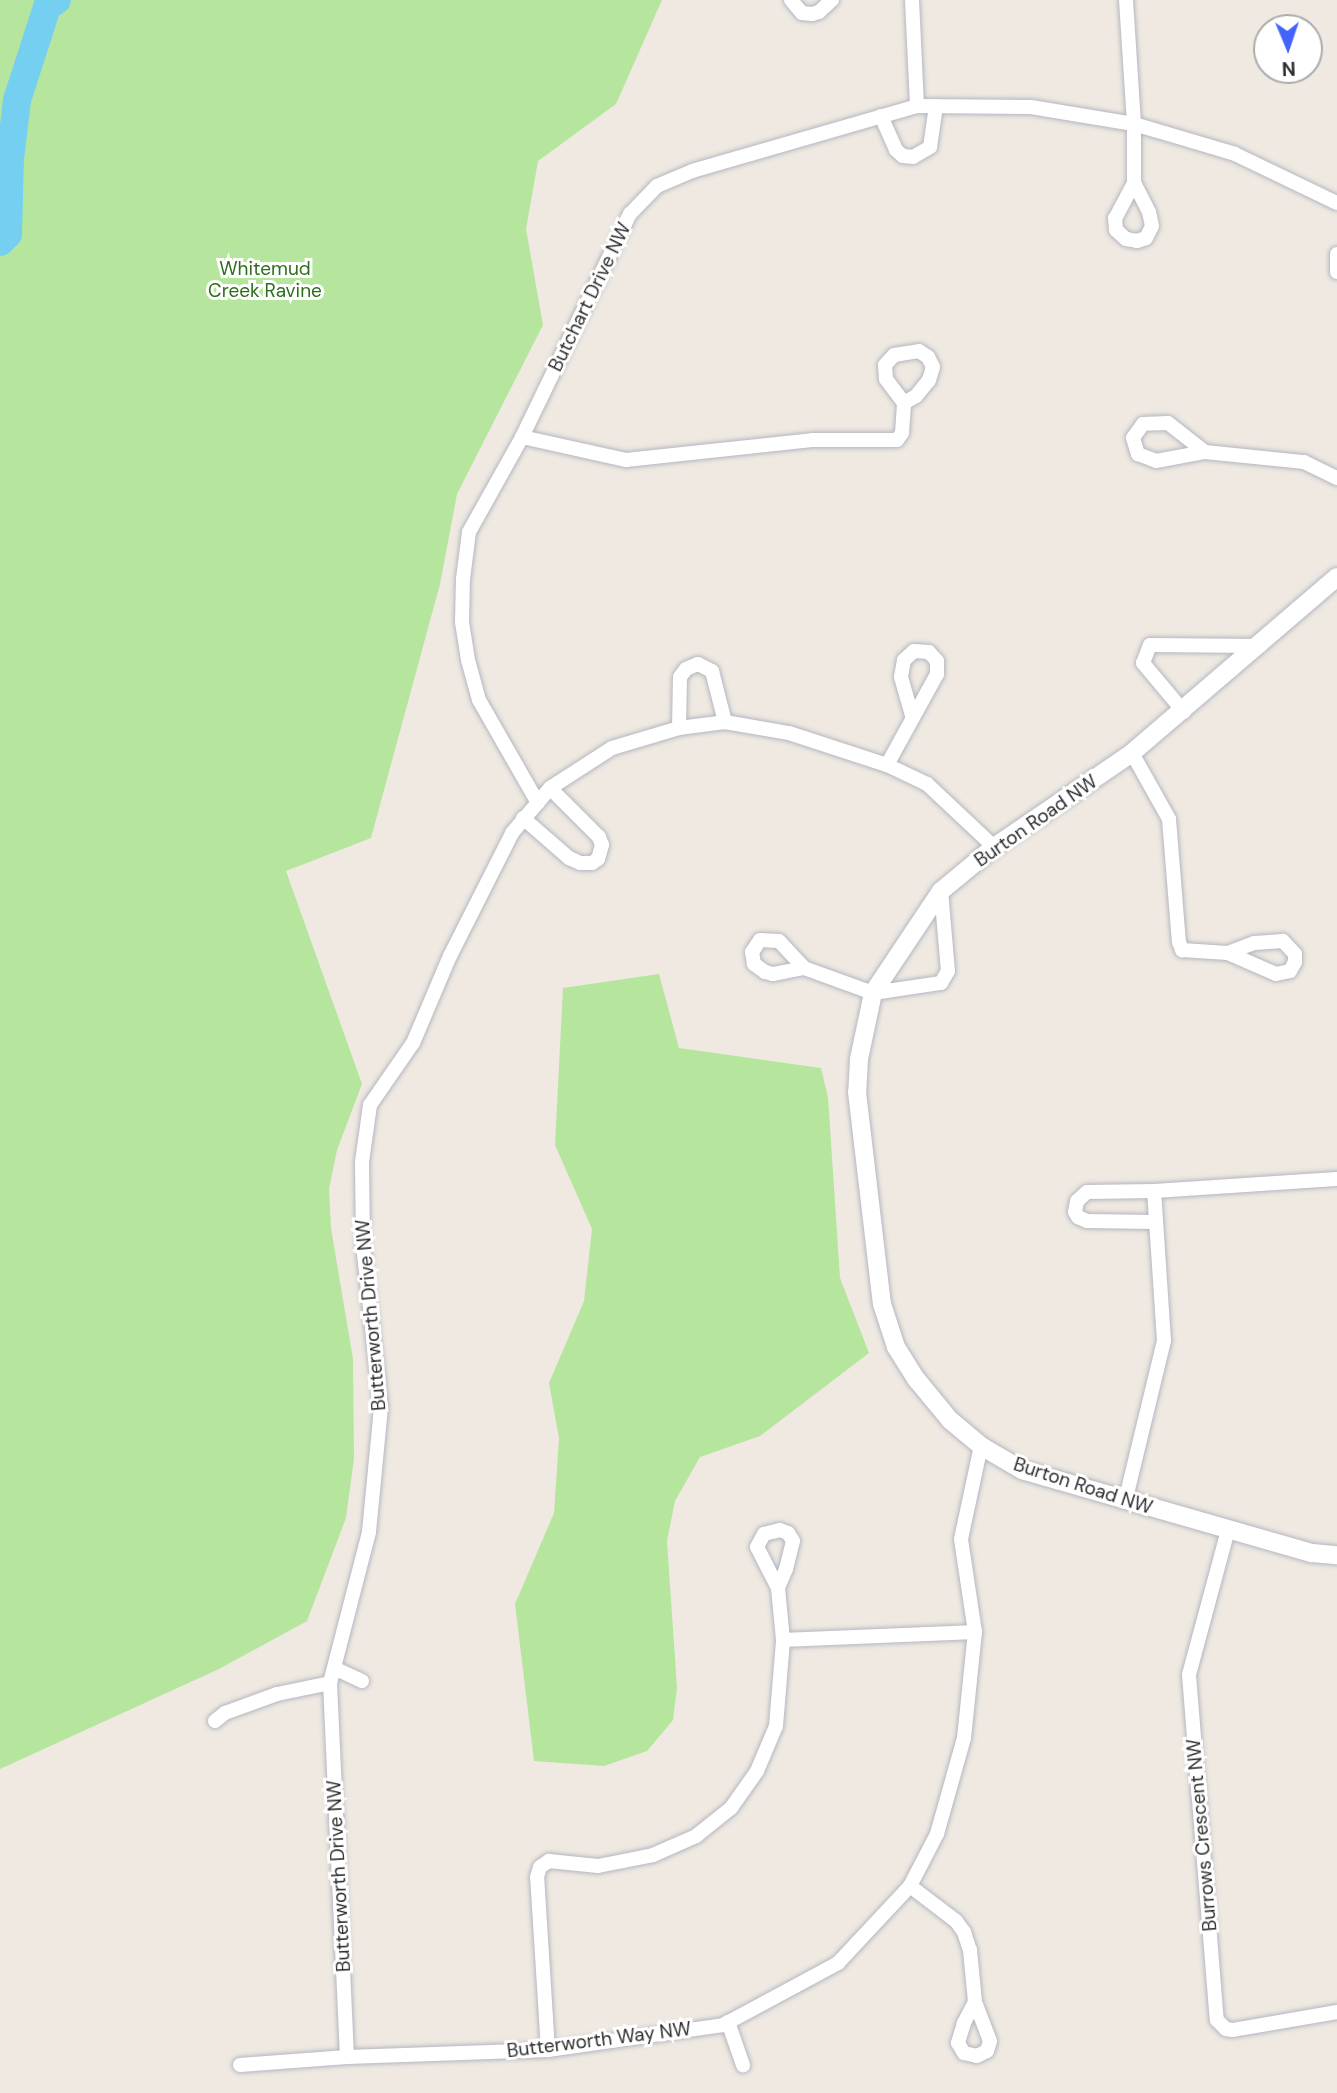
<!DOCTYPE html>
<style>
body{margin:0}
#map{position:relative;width:1337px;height:2093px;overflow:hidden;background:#efe9e1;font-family:"DM Sans",sans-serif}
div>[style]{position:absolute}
.green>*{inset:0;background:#b6e59e}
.river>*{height:28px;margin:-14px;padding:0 14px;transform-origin:14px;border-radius:14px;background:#75cff0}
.roads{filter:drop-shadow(0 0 2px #b4b7c1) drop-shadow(0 0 2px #b4b7c1)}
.minor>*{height:14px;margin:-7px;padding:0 7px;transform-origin:7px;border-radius:7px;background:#fff}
.tertiary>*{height:18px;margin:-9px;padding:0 9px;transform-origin:9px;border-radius:9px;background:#fff}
span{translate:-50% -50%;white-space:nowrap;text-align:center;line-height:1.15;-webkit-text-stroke:6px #fff;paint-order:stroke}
.park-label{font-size:19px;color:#2c6e1b}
.street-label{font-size:19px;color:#2e2e2e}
.north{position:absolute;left:1253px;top:14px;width:70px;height:70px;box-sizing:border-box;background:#fff;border:2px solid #ababab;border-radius:50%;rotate:178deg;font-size:19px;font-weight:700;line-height:28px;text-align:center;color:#2e2e2e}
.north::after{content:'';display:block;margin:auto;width:24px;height:32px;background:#4264fb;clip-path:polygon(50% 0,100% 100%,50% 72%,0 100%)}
</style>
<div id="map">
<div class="green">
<i style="clip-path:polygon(0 0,662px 0,616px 104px,538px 161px,526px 229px,543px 325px,457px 494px,440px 584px,371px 838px,286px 871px,362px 1084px,337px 1150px,329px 1189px,331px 1228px,353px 1359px,354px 1458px,346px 1518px,307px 1621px,219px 1669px,0 1769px)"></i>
<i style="clip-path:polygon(659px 974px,679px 1048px,821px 1068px,828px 1097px,840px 1278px,869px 1353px,760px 1436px,700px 1457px,675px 1501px,667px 1541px,677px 1688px,673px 1720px,647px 1751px,604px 1766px,534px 1761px,515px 1604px,554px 1513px,559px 1438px,549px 1383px,584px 1301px,592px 1229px,555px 1145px,563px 988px)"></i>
</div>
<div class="river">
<i style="left:0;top:242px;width:11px;rotate:-45deg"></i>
<i style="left:8px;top:234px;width:75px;rotate:-88.5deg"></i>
<i style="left:10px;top:159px;width:59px;rotate:-83.2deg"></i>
<i style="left:17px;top:100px;width:98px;rotate:-72.1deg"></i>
<i style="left:47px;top:7px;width:12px;rotate:-35deg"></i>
</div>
<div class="roads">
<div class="minor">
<i style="left:791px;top:0;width:17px;rotate:50deg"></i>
<i style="left:802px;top:13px;width:10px;rotate:6deg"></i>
<i style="left:812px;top:14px;width:7px;rotate:-16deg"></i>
<i style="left:819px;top:12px;width:18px;rotate:-43deg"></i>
<i style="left:912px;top:0;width:106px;rotate:87.3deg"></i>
<i style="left:1126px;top:0;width:124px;rotate:86.3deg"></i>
<i style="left:1134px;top:124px;width:59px;rotate:90deg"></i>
<i style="left:1134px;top:183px;width:40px;rotate:118deg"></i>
<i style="left:1115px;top:218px;width:12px;rotate:85deg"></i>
<i style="left:1116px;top:230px;width:13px;rotate:42deg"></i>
<i style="left:1126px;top:239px;width:11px;rotate:10deg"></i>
<i style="left:1137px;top:241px;width:9px;rotate:-18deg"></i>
<i style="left:1146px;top:238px;width:13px;rotate:-63deg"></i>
<i style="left:1152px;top:226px;width:14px;rotate:-102deg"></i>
<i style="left:1149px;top:212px;width:33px;rotate:-117deg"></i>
<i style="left:881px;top:116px;width:37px;rotate:66deg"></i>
<i style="left:896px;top:150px;width:9px;rotate:41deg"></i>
<i style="left:903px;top:156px;width:10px;rotate:6deg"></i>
<i style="left:913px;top:157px;width:20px;rotate:-30deg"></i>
<i style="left:930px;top:147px;width:41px;rotate:-81.7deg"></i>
<i style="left:1337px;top:254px;width:18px;rotate:90deg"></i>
<i style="left:522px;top:437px;width:107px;rotate:12.5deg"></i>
<i style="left:626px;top:460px;width:187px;rotate:-6.1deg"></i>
<i style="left:812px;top:440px;width:85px"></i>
<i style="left:897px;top:440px;width:9px;rotate:-54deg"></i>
<i style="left:902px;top:433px;width:30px;rotate:-86deg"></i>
<i style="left:904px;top:403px;width:30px;rotate:-127deg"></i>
<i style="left:886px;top:379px;width:14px;rotate:-94deg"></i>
<i style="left:885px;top:365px;width:13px;rotate:-48deg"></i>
<i style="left:894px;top:355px;width:25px;rotate:-9deg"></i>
<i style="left:919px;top:351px;width:11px;rotate:34deg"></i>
<i style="left:928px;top:357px;width:11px;rotate:63deg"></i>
<i style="left:933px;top:367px;width:14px;rotate:107deg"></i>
<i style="left:929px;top:380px;width:21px;rotate:129deg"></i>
<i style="left:916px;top:396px;width:14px;rotate:150deg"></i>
<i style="left:1205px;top:452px;width:47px;rotate:-141.9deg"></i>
<i style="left:1168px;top:423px;width:25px;rotate:178deg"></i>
<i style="left:1143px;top:424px;width:17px;rotate:126deg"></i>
<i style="left:1133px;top:438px;width:17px;rotate:73deg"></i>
<i style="left:1138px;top:454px;width:19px;rotate:21deg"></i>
<i style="left:1156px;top:461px;width:50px;rotate:-10.4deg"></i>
<i style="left:1205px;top:452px;width:100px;rotate:5.8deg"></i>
<i style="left:1304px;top:462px;width:37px;rotate:26deg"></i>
<i style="left:1184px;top:712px;width:64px;rotate:-129.9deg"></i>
<i style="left:1143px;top:663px;width:19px;rotate:-69deg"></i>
<i style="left:1150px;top:645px;width:110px;rotate:0.5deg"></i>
<i style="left:679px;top:728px;width:51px;rotate:-88.9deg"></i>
<i style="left:680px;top:677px;width:10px;rotate:-53deg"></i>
<i style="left:686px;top:669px;width:13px;rotate:-23deg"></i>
<i style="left:698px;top:664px;width:16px;rotate:27deg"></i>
<i style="left:712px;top:671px;width:53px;rotate:75.7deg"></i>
<i style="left:1132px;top:753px;width:76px;rotate:60.7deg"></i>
<i style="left:1169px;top:819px;width:123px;rotate:85.4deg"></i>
<i style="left:1179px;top:942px;width:9px;rotate:69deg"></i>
<i style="left:1182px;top:950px;width:46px;rotate:3.7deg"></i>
<i style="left:1228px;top:953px;width:52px;rotate:23.6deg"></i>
<i style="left:1276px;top:974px;width:14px;rotate:-12deg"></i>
<i style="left:1290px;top:971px;width:10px;rotate:-61deg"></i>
<i style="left:1295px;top:962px;width:8px;rotate:-90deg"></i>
<i style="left:1295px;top:954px;width:18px;rotate:-133deg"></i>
<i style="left:1283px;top:941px;width:29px;rotate:176deg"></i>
<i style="left:1254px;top:943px;width:28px;rotate:159deg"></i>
<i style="left:887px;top:765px;width:104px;rotate:-61.2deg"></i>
<i style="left:937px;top:674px;width:13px;rotate:-90deg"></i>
<i style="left:937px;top:661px;width:12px;rotate:-132deg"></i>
<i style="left:929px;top:652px;width:15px;rotate:-176deg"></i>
<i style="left:914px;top:651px;width:13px;rotate:138deg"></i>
<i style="left:904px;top:660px;width:17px;rotate:100deg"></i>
<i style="left:901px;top:677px;width:40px;rotate:74deg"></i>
<i style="left:538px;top:803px;width:119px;rotate:-119.8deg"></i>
<i style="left:479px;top:700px;width:41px;rotate:-105.4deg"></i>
<i style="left:468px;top:660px;width:38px;rotate:-99deg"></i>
<i style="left:462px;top:622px;width:43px;rotate:-88.7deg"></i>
<i style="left:463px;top:579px;width:47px;rotate:-82.7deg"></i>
<i style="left:469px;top:532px;width:109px;rotate:-60.8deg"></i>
<i style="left:522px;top:437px;width:248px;rotate:-64.2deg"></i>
<i style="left:630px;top:214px;width:39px;rotate:-46deg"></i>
<i style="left:657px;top:186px;width:38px;rotate:-23deg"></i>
<i style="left:692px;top:171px;width:234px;rotate:-16.1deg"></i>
<i style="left:917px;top:106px;width:114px;rotate:0.5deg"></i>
<i style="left:1031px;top:107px;width:104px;rotate:9.4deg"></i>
<i style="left:1134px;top:124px;width:105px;rotate:16.5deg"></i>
<i style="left:1235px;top:154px;width:113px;rotate:25.7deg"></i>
<i style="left:523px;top:818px;width:61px;rotate:41deg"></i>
<i style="left:569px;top:858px;width:12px;rotate:24deg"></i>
<i style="left:580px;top:863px;width:12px"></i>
<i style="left:592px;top:863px;width:7px;rotate:-34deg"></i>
<i style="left:598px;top:859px;width:15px;rotate:-74deg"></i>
<i style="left:602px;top:845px;width:9px;rotate:-111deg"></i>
<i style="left:599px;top:837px;width:69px;rotate:-135deg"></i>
<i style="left:804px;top:968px;width:32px;rotate:169deg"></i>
<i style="left:773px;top:974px;width:8px;rotate:-166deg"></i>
<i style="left:765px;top:972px;width:14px;rotate:-144deg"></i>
<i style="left:754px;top:964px;width:12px;rotate:-99deg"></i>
<i style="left:752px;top:952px;width:14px;rotate:-56deg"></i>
<i style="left:760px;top:940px;width:19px;rotate:3deg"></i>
<i style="left:779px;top:941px;width:37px;rotate:47deg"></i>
<i style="left:804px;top:968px;width:73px;rotate:19.9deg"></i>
<i style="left:873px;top:993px;width:69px;rotate:-8.4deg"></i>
<i style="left:941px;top:983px;width:14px;rotate:-60deg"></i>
<i style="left:948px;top:971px;width:80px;rotate:-95deg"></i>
<i style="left:1154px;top:1191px;width:67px;rotate:179.1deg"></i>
<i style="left:1087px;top:1192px;width:13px;rotate:138deg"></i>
<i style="left:1077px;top:1201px;width:11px;rotate:100deg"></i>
<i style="left:1075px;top:1212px;width:6px;rotate:59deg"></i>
<i style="left:1078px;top:1217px;width:10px;rotate:24deg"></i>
<i style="left:1087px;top:1221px;width:68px;rotate:0.8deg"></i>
<i style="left:1125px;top:1502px;width:166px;rotate:-76.4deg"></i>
<i style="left:1164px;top:1341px;width:150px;rotate:-93.8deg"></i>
<i style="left:1154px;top:1191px;width:183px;rotate:-3.8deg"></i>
<i style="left:1228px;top:1530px;width:150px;rotate:105.1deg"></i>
<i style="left:1189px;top:1675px;width:346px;rotate:85.4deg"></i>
<i style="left:1217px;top:2020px;width:13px;rotate:45deg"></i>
<i style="left:1226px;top:2029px;width:7px;rotate:8deg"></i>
<i style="left:1233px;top:2030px;width:106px;rotate:-9.8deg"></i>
<i style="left:778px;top:1588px;width:46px;rotate:-117.1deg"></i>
<i style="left:757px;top:1547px;width:15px;rotate:-62deg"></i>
<i style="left:764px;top:1534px;width:16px;rotate:-14deg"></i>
<i style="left:780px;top:1530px;width:9px;rotate:21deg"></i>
<i style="left:788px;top:1533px;width:9px;rotate:58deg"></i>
<i style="left:793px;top:1541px;width:29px;rotate:104deg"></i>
<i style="left:786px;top:1569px;width:21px;rotate:113deg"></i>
<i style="left:778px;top:1588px;width:52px;rotate:84.5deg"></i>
<i style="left:334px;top:1668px;width:31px;rotate:25deg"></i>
<i style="left:215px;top:1721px;width:13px;rotate:-39deg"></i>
<i style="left:225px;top:1713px;width:55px;rotate:-20.1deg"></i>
<i style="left:277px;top:1694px;width:54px;rotate:-11.7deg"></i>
<i style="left:910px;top:1886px;width:58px;rotate:37.3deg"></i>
<i style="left:956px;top:1921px;width:14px;rotate:54deg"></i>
<i style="left:964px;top:1932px;width:19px;rotate:72deg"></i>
<i style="left:970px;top:1950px;width:52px;rotate:84.5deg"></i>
<i style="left:975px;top:2002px;width:24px;rotate:118deg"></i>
<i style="left:964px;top:2023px;width:21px;rotate:107deg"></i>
<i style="left:958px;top:2043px;width:12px;rotate:59deg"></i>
<i style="left:964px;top:2053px;width:13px;rotate:13deg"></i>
<i style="left:977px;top:2056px;width:11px;rotate:-27deg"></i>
<i style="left:987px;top:2051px;width:10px;rotate:-73deg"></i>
<i style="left:990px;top:2041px;width:42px;rotate:-111deg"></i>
<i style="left:728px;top:2022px;width:46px;rotate:70.8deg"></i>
<i style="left:548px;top:2050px;width:173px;rotate:-93.6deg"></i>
<i style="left:537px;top:1877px;width:10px;rotate:-73deg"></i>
<i style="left:540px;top:1867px;width:11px;rotate:-34deg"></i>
<i style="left:549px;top:1861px;width:49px;rotate:5.8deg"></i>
<i style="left:598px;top:1866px;width:56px;rotate:-11.3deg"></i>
<i style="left:653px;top:1855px;width:47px;rotate:-23.8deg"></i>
<i style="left:696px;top:1836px;width:45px;rotate:-38.7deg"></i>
<i style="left:731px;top:1808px;width:45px;rotate:-54.9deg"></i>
<i style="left:757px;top:1771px;width:49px;rotate:-67.1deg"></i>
<i style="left:776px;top:1726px;width:86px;rotate:-85.3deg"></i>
<i style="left:783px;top:1640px;width:192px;rotate:-2.4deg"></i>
<i style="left:347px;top:2057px;width:374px;rotate:-92.6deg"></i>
<i style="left:330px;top:1683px;width:156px;rotate:-75.5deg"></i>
<i style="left:369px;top:1532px;width:125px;rotate:-84.5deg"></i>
<i style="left:381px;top:1408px;width:165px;rotate:-96.3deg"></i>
<i style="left:363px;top:1244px;width:82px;rotate:-90.7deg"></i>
<i style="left:362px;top:1162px;width:58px;rotate:-82deg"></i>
<i style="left:370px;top:1105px;width:75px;rotate:-55.3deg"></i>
<i style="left:413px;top:1043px;width:95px;rotate:-67deg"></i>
<i style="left:450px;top:956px;width:138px;rotate:-63.2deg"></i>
<i style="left:512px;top:833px;width:59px;rotate:-49.8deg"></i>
<i style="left:550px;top:788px;width:74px;rotate:-32.8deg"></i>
<i style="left:612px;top:748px;width:70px;rotate:-16.6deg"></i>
<i style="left:679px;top:728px;width:46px;rotate:-7.4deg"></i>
<i style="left:725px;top:722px;width:65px;rotate:9.8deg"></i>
<i style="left:789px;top:733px;width:103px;rotate:18.1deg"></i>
<i style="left:887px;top:765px;width:44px;rotate:25.4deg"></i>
<i style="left:927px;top:784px;width:92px;rotate:43.2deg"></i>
<i style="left:240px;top:2065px;width:107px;rotate:-4.3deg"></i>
<i style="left:347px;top:2057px;width:201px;rotate:-2deg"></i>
<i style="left:548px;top:2050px;width:177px;rotate:-8.1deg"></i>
<i style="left:723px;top:2025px;width:131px;rotate:-28.3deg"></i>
<i style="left:838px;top:1963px;width:105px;rotate:-46.9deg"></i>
<i style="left:910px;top:1886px;width:59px;rotate:-62.6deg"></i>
<i style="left:937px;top:1834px;width:100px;rotate:-74.3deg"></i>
<i style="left:964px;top:1738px;width:107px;rotate:-84.1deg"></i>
<i style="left:975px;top:1632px;width:94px;rotate:-98.6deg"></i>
<i style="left:961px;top:1539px;width:95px;rotate:-77.9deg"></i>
</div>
<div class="tertiary">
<i style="left:1337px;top:577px;width:270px;rotate:139.4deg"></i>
<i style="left:1132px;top:753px;width:167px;rotate:145.7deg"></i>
<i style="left:994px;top:847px;width:69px;rotate:140.3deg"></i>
<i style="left:941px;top:891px;width:123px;rotate:123.7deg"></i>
<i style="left:873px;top:993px;width:67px;rotate:102deg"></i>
<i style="left:859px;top:1059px;width:33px;rotate:93deg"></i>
<i style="left:857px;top:1092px;width:213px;rotate:83.3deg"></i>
<i style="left:882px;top:1304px;width:45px;rotate:72deg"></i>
<i style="left:896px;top:1347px;width:39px;rotate:58deg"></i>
<i style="left:917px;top:1380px;width:52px;rotate:50.5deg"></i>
<i style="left:950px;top:1420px;width:40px;rotate:40deg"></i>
<i style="left:981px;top:1446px;width:48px;rotate:30.3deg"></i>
<i style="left:1022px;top:1470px;width:302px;rotate:16deg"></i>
<i style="left:1312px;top:1553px;width:25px;rotate:5deg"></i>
</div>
</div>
<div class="park-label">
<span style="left:265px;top:280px">Whitemud<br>Creek Ravine</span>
</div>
<div class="street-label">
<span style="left:590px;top:297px;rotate:-64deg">Butchart Drive NW</span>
<span style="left:1036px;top:821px;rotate:-35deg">Burton Road NW</span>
<span style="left:371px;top:1315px;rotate:-95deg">Butterworth Drive NW</span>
<span style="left:1083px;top:1486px;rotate:18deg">Burton Road NW</span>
<span style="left:1202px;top:1835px;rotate:-95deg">Burrows Crescent NW</span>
<span style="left:339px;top:1876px;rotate:-93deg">Butterworth Drive NW</span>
<span style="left:599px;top:2040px;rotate:-7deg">Butterworth Way NW</span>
</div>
<div class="north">N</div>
</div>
